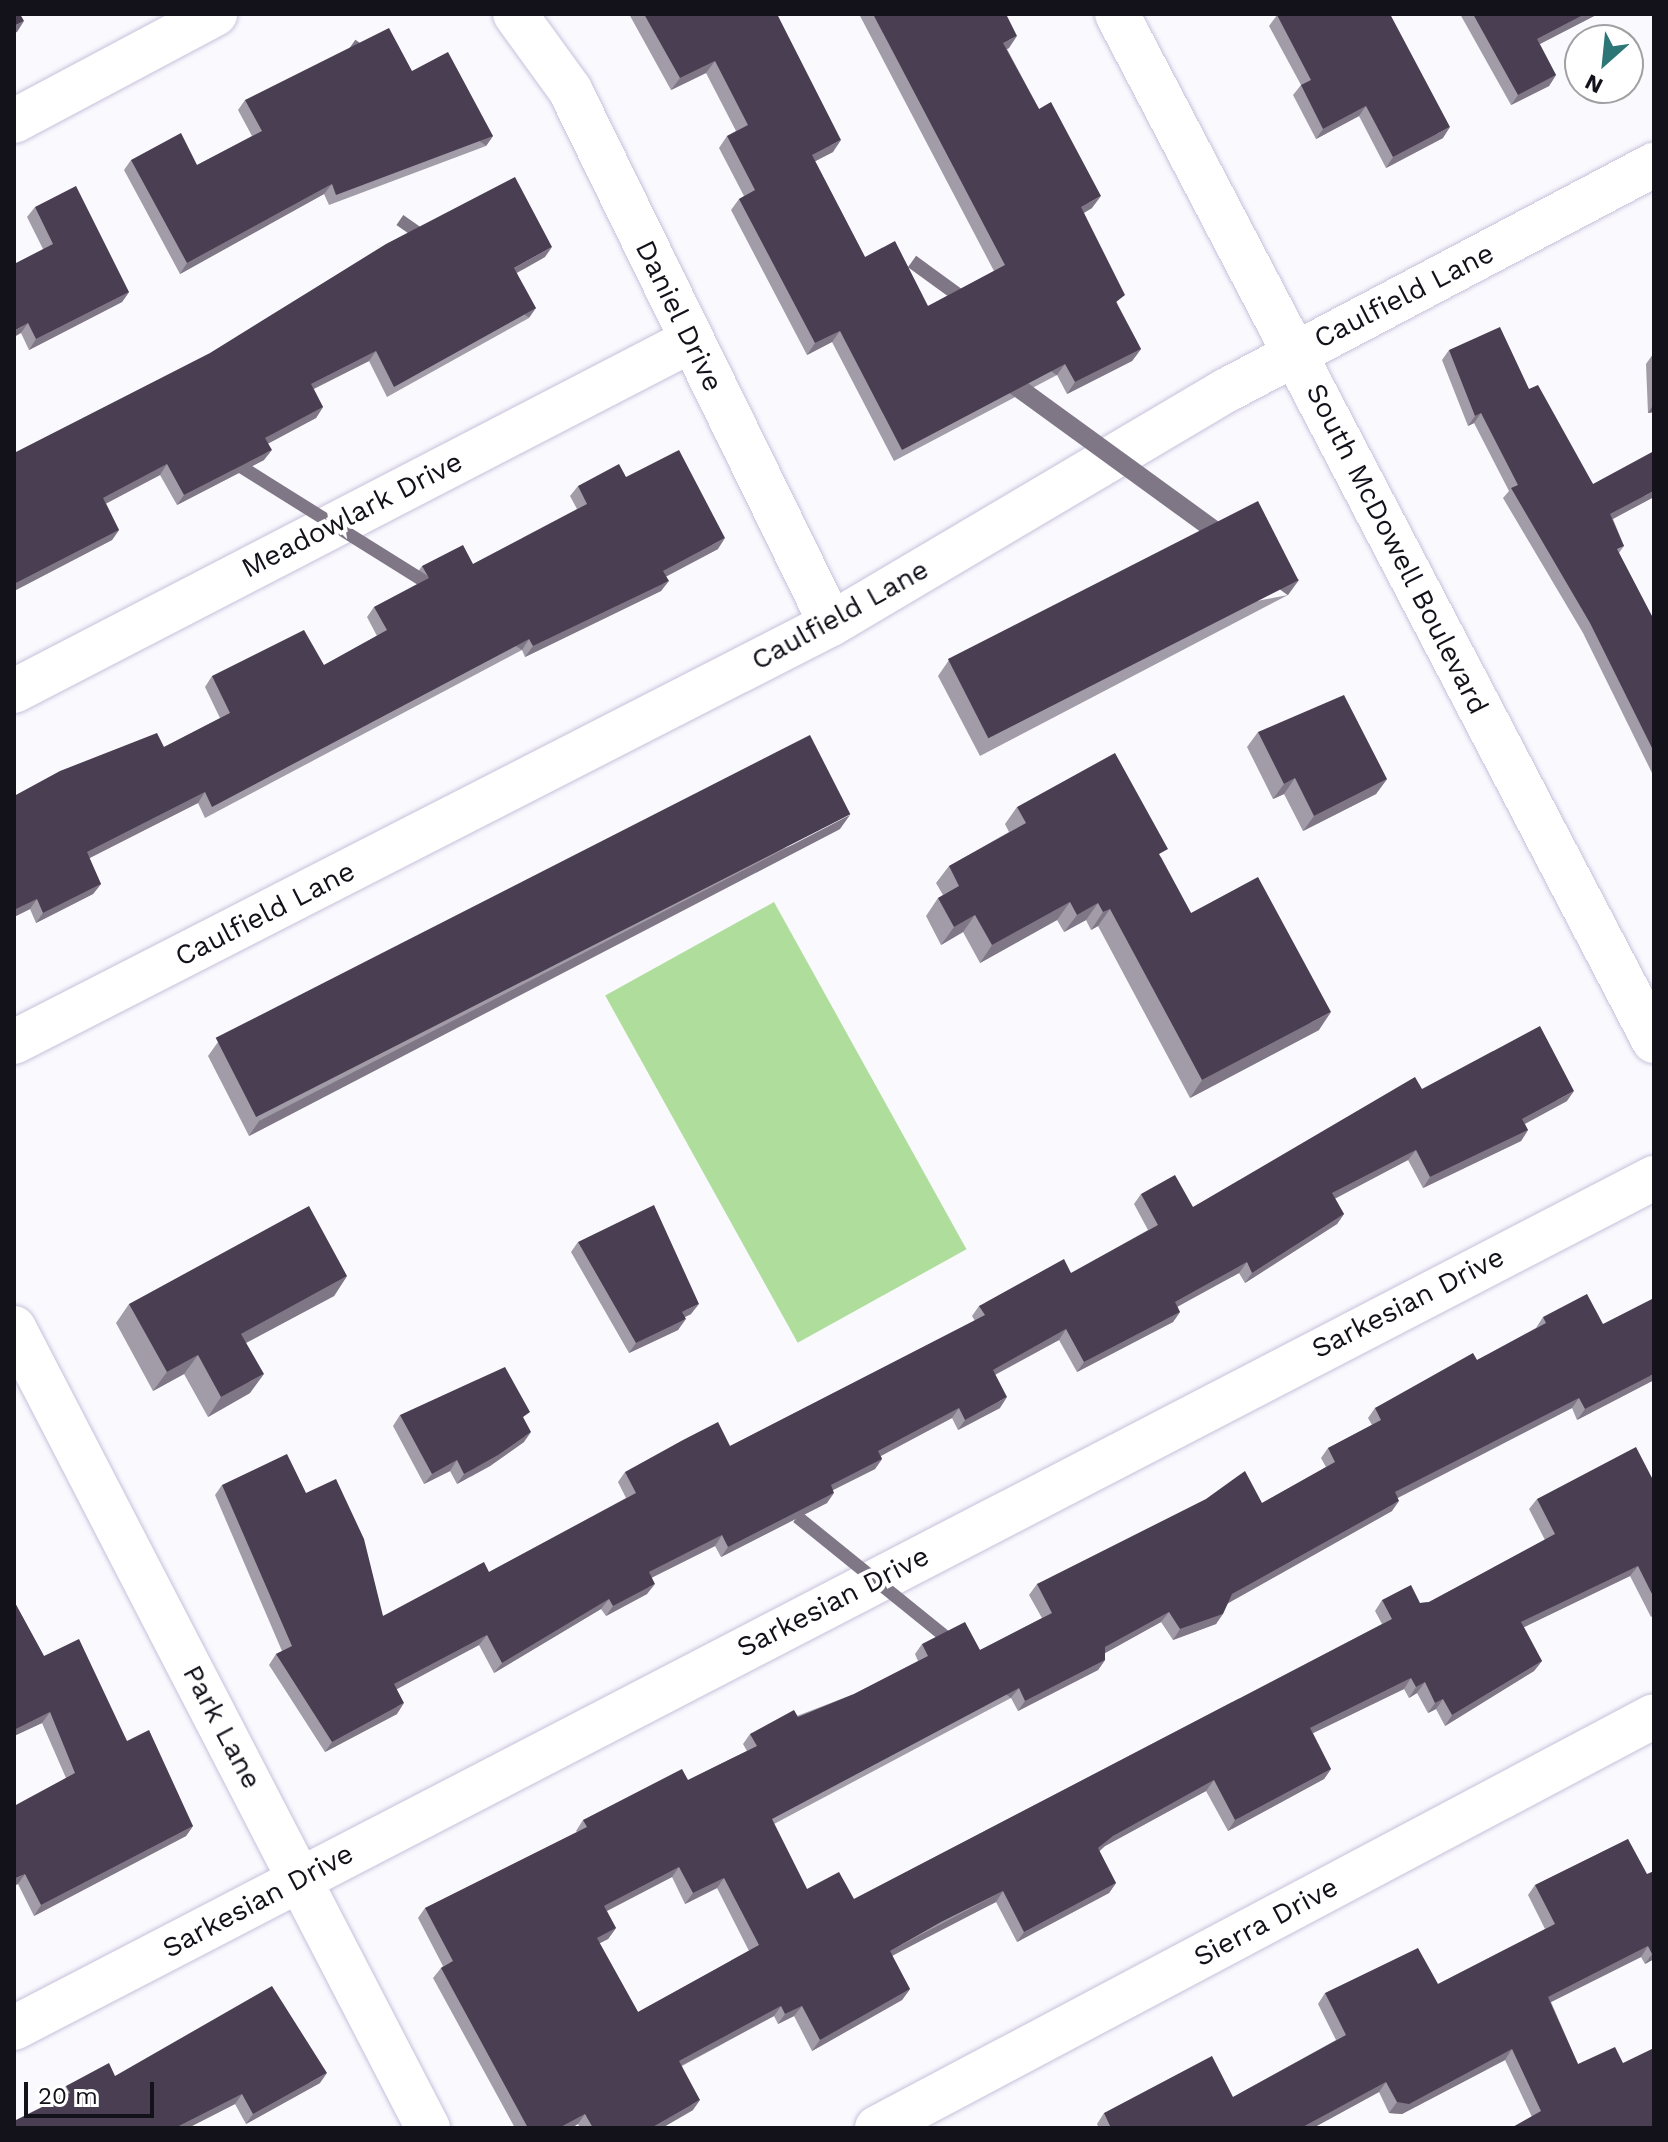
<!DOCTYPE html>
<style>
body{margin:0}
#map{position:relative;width:1668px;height:2142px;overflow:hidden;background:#faf9fe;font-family:"Work Sans",sans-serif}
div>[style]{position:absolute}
.green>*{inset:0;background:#afde9c;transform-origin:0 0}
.roads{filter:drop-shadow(0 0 2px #c7c1da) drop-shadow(0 0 2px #c7c1da)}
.minor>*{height:44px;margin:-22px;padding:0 22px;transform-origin:22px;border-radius:22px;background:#fff}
.major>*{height:44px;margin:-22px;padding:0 22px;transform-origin:22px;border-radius:22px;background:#fff}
.wall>*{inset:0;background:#a29ca8}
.shaded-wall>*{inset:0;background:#7f7686;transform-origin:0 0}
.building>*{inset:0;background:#4a3e52;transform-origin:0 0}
span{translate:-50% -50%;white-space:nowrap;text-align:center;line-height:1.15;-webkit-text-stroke:8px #fff;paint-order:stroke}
.street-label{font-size:28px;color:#13111a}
.frame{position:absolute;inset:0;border:16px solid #13111a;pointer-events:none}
.north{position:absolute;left:1564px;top:24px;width:80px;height:80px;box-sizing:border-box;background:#fff;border:2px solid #a1a0a3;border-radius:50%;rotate:207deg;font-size:22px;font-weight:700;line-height:32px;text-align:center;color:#13111a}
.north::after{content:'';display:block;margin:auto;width:28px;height:36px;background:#2c7676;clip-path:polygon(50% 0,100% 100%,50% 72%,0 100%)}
.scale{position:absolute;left:24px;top:2082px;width:130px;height:36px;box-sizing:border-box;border:4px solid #13111a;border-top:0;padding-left:10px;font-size:24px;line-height:28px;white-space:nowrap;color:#13111a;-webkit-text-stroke:6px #fff;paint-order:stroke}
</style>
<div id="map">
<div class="green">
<i style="left:774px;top:902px;width:397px;height:193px;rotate:61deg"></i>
</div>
<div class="roads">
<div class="minor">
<i style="left:515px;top:14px;width:94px;rotate:54.1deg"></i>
<i style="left:570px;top:90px;width:594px;rotate:63.95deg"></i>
<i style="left:14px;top:121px;width:228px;rotate:-28deg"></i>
<i style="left:14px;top:691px;width:761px;rotate:-27.37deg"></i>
<i style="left:14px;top:1328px;width:901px;rotate:62.64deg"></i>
<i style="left:14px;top:2028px;width:1847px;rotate:-27.4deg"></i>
<i style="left:877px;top:2128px;width:879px;rotate:-27.93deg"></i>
</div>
<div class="major">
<i style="left:1117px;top:14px;width:1159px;rotate:62.4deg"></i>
<i style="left:14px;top:1042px;width:918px;rotate:-27.1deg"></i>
<i style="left:831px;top:624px;width:460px;rotate:-30.6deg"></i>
<i style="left:1227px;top:390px;width:483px;rotate:-27.8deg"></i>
</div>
</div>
<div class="wall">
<i style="clip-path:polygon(629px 14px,777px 14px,833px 152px,815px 161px,865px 257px,928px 306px,994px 271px,859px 14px,1006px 14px,1009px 48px,1007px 49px,1092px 208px,1084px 213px,1118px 305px,1141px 349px,1132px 361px,1067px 394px,1057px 375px,894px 461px,832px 342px,807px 355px,731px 210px,739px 199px,744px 196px,719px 148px,727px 136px,736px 131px,706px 73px,671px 90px)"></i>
<i style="clip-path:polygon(1460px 14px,1598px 14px,1540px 44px,1556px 75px,1549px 86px,1511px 105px)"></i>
<i style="clip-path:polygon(1277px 15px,1443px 138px,1386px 168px,1359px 116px,1316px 139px,1293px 95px,1301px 85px,1269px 26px)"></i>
<i style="clip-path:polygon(412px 71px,493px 136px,486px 146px,329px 205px,324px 194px,180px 274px,124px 170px,131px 160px,197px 165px,252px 136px,238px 110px,245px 100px)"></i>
<i style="clip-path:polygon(35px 207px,129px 292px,122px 302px,29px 350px,21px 333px,43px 249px,27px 217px)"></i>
<i style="clip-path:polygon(545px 257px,517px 273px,529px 318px,387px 397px,369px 361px,314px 389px,323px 407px,316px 418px,268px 443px,264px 460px,177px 505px,160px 475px,106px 503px,119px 530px,112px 540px,14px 591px,14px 453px)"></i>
<i style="clip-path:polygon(1449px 350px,1529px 389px,1593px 484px,1652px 498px,1613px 519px,1624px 546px,1619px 553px,1654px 620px,1654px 777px,1583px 633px,1503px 498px,1509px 491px,1474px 423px,1468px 426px,1442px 360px)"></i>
<i style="clip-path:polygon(1653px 354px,1654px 354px,1654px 412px,1648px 413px,1646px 364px)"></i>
<i style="clip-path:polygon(626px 477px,718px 549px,666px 576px,661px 591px,525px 657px,522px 650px,205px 818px,198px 803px,89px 858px,101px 884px,93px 894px,36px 923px,30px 909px,14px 917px,14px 796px,164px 747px,220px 718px,205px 687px,212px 676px,324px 665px,377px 636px,367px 617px,374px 607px,419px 583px,415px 576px,422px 566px,473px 564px,577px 509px,570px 496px,578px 486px)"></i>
<i style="clip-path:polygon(1288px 595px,980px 756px,938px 676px,949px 660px)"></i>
<i style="clip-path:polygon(1258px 732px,1387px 779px,1376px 794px,1303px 831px,1284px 794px,1273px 799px,1247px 747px)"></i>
<i style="clip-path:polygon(1017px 807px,1161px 857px,1191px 913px,1319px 1030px,1190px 1098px,1098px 926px,1091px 930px,1086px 920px,1064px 932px,1057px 920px,980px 963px,963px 932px,941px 945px,926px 916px,938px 898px,943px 895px,936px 883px,949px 866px,1009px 832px,1005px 824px)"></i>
<i style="clip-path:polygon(840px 829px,249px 1136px,208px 1056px,218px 1042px)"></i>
<i style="clip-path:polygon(1422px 1089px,1567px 1101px,1525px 1124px,1528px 1130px,1521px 1141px,1423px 1188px,1408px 1160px,1335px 1198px,1344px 1214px,1337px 1224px,1245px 1283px,1239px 1273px,1177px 1306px,1180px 1312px,1173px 1322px,1077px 1372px,1059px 1340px,995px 1375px,1000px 1408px,958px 1430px,952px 1418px,881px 1456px,882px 1459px,875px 1469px,833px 1490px,827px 1503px,721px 1557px,715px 1546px,651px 1578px,647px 1594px,606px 1616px,601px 1609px,494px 1673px,479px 1645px,396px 1689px,397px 1714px,325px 1752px,269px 1665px,276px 1654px,282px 1651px,215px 1495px,222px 1485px,306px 1493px,383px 1616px,489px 1572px,626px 1498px,618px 1482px,625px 1472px,730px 1446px,975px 1321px,972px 1316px,979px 1306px,1071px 1273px,1148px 1230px,1134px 1204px,1141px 1194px,1193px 1207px)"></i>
<i style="clip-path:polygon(578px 1242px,691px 1314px,685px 1317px,678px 1330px,629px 1353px,571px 1252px)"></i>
<i style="clip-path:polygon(347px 1276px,334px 1296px,246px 1343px,250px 1393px,208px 1417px,184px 1374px,153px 1391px,116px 1323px,129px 1304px)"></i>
<i style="clip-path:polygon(evenodd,1543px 1317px,1603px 1324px,1654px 1380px,1577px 1420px,1572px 1408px,1397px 1497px,1392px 1511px,1228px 1603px,1216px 1624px,1173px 1640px,1161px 1622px,1105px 1653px,1105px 1660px,1098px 1670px,1018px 1711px,1011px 1698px,774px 1824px,807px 1889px,854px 1899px,1382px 1624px,1375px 1611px,1382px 1600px,1420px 1603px,1429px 1602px,1545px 1540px,1529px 1509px,1537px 1499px,1654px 1477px,1654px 1615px,1651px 1617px,1630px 1576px,1524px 1627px,1542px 1661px,1534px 1671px,1445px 1726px,1436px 1709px,1428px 1713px,1417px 1693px,1409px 1698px,1404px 1689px,1313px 1733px,1331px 1769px,1324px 1779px,1228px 1831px,1206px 1791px,1105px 1846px,1099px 1851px,1116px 1883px,1109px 1893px,1017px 1942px,996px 1902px,934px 1933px,892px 1956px,910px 1989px,902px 2000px,812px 2051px,794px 2016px,778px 2024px,774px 2016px,682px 2066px,693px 2110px,662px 2128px,580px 2128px,578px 2124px,571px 2128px,515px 2128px,433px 1978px,441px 1968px,443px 1966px,418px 1918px,425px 1908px,577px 1832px,576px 1831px,583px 1820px,688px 1780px,747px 1751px,743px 1744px,750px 1734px,854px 1694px,918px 1661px,915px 1654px,922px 1644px,980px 1650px,1042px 1618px,1029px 1595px,1037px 1584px,1262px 1503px,1326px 1467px,1321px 1458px,1328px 1448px,1372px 1425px,1368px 1418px,1375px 1408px,1477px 1360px,1536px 1328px,1543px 1317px,672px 1877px,685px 1904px,717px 1888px,749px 1951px,638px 2012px,599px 1943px,608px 1939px,616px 1928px,607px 1911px,672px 1877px)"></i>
<i style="clip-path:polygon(400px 1415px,524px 1419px,524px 1442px,490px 1466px,457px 1484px,450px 1471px,424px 1484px,393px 1426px)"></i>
<i style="clip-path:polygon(14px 1601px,44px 1656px,127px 1741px,193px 1826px,186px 1836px,34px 1916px,18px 1884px,66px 1778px,42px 1723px,14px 1736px)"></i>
<i style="clip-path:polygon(1628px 1839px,1654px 1959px,1645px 1964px,1641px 1957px,1551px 2002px,1578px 2064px,1623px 2063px,1532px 2117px,1505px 2060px,1402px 2114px,1389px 2113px,1379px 2092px,1313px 2128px,1099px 2128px,1097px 2124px,1104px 2113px,1233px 2097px,1336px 2040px,1318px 2004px,1325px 1993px,1438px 1984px,1545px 1929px,1528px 1895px,1535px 1885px)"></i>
<i style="clip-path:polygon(115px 2076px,320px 2083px,246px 2124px,235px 2104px,188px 2128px,14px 2128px,60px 2098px,59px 2096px,66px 2086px)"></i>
</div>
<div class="shaded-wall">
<i style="clip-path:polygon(1585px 14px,1598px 14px,1530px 49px,1537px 39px)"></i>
<i style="clip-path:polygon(24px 21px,17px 32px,14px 33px,14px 26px)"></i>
<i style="clip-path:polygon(1017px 36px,1009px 48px,995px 55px,1003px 43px)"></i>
<i style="clip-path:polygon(715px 61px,706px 73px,671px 90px,680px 78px)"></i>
<i style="clip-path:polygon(1556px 75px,1549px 86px,1511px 105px,1518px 95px)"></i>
<i style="clip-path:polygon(1366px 106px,1359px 116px,1316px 139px,1323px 129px)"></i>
<i style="clip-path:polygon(1450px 127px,1443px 138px,1386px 168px,1393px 157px)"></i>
<i style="left:493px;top:136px;width:12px;height:168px;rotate:125deg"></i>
<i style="clip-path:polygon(841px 140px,833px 152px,804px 167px,812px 155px)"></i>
<i style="clip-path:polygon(332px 184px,324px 194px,180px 274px,187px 263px)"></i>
<i style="clip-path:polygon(1101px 196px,1092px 208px,1073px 219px,1081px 207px)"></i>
<i style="clip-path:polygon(552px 247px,545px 257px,507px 278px,514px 268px)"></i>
<i style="clip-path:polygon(129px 292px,122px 302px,29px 350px,36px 339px)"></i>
<i style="left:536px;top:308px;width:12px;height:162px;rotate:125deg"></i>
<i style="clip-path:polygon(28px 323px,21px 333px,14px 337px,14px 331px)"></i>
<i style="clip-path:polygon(840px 331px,832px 342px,807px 355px,815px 343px)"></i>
<i style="clip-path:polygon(1141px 349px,1132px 361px,1067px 394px,1075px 382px)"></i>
<i style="clip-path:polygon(376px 351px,369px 361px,303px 394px,311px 384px)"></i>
<i style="left:1065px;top:364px;width:14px;height:184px;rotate:126deg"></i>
<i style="clip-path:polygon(1654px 404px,1654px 412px,1648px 413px)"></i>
<i style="clip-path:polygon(323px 407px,316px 418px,258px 449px,265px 438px)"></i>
<i style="clip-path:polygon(1481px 413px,1474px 423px,1468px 426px,1475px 416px)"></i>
<i style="clip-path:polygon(272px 450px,264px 460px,177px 505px,184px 495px)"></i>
<i style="clip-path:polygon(167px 464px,160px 475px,96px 509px,103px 498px)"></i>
<i style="clip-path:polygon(1654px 491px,1654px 495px,1652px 498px,1603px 524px,1610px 514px)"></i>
<i style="clip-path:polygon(119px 530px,112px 540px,14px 591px,14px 584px)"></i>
<i style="clip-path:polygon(725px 538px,718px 549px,656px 582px,663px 571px)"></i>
<i style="left:1299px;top:580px;width:19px;height:348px;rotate:126deg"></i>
<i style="clip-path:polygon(669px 581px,661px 591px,525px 657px,533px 646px)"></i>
<i style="left:529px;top:639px;width:13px;height:359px;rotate:122deg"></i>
<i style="clip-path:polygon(1295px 778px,1284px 794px,1273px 799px,1284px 784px)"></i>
<i style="clip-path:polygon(1387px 779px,1376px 794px,1303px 831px,1314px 816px)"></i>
<i style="clip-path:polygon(205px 792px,198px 803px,80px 863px,87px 852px)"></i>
<i style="clip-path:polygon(850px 815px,840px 829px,249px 1136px,259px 1121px)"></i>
<i style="clip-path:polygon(101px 884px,93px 894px,36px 923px,43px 913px)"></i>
<i style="clip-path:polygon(37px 899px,30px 909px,14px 917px,14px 910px)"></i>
<i style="clip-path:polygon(1070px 902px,1057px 920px,980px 963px,992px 945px)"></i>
<i style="clip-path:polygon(1098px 903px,1086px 920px,1064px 932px,1077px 915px)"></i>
<i style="clip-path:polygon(1110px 909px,1098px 926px,1091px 930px,1103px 912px)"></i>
<i style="clip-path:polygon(975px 915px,963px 932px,941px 945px,954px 927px)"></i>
<i style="clip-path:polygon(1331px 1012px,1319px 1030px,1190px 1098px,1202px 1080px)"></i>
<i style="clip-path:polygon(1574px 1091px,1567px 1101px,1515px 1129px,1522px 1119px)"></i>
<i style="clip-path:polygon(1528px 1130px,1521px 1141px,1423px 1188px,1430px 1177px)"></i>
<i style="clip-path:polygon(1416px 1150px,1408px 1160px,1325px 1204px,1332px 1193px)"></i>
<i style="clip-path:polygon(1344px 1214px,1337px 1224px,1245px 1283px,1252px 1273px)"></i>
<i style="clip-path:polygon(1247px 1262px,1239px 1273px,1168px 1312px,1175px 1302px)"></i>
<i style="clip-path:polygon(347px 1276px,334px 1296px,227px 1353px,241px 1334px)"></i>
<i style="clip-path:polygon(699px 1304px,691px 1314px,675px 1322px,682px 1312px)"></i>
<i style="clip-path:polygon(1180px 1312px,1173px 1322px,1077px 1372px,1084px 1362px)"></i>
<i style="clip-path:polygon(686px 1319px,678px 1330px,629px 1353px,636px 1343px)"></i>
<i style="clip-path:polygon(1066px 1329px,1059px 1340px,985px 1380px,993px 1370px)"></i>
<i style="clip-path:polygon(198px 1355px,184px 1374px,153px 1391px,167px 1372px)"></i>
<i style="clip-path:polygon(264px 1374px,250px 1393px,208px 1417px,221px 1397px)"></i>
<i style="clip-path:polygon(1654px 1374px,1654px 1380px,1577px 1420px,1585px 1409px)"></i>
<i style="clip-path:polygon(1007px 1397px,1000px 1408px,958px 1430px,965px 1420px)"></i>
<i style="clip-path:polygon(1579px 1398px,1572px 1408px,1388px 1503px,1395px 1492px)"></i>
<i style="clip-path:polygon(959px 1408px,952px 1418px,871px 1461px,878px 1451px)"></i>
<i style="clip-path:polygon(531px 1432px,524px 1442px,490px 1466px,457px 1484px,464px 1474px)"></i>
<i style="clip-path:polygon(882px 1459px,875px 1469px,823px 1495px,831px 1485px)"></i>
<i style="clip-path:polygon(457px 1460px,450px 1471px,424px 1484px,432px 1474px)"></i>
<i style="clip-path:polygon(834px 1493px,827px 1503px,721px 1557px,728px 1547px)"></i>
<i style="clip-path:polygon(1399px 1501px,1392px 1511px,1225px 1605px,1232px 1594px)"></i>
<i style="clip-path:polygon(722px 1535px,715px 1546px,641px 1583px,649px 1572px)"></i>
<i style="clip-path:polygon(1638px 1566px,1630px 1576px,1514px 1632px,1521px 1622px)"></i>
<i style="clip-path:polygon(655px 1584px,647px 1594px,606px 1616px,613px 1606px)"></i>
<i style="clip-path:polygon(609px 1599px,601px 1609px,494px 1673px,502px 1663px)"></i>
<i style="clip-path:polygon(1169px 1612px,1161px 1622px,1098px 1657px,1105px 1647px)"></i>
<i style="clip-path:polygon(1223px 1614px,1216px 1624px,1173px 1640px,1180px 1629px)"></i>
<i style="clip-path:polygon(487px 1635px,479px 1645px,386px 1695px,394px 1684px)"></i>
<i style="clip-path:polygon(1105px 1660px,1098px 1670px,1018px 1711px,1025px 1701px)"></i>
<i style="clip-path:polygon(1542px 1661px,1534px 1671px,1445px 1726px,1452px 1715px)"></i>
<i style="clip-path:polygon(1411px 1678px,1404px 1689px,1303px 1738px,1310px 1728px)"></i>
<i style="clip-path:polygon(1425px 1682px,1417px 1693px,1409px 1698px,1416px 1687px)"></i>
<i style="left:1019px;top:1688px;width:13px;height:280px;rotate:129deg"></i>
<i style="clip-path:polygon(1443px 1699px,1436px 1709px,1428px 1713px,1435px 1703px)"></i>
<i style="clip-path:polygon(404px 1703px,397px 1714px,325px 1752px,332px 1742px)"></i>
<i style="clip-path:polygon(50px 1712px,42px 1723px,14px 1736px,14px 1730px)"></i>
<i style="clip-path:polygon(1331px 1769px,1324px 1779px,1228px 1831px,1235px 1820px)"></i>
<i style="clip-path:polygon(1214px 1780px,1206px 1791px,1105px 1846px,1091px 1859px,1098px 1848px,1113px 1836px)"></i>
<i style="clip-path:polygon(193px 1826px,186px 1836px,34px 1916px,41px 1905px)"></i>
<i style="clip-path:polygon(679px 1867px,672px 1877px,597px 1916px,604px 1906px)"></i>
<i style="clip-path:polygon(25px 1874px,18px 1884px,14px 1886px,14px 1879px)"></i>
<i style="clip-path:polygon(724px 1878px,717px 1888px,685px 1904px,693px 1893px)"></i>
<i style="clip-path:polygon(1116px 1883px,1109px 1893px,1017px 1942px,1024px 1932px)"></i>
<i style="clip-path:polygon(1003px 1891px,996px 1902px,882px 1961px,890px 1951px)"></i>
<i style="clip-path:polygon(616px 1928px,608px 1939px,589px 1949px,597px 1938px)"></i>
<i style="clip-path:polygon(1648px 1946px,1641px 1957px,1541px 2007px,1548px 1997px)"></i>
<i style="clip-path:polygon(1654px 1953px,1654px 1959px,1645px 1964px,1652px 1954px)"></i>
<i style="clip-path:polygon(910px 1989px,902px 2000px,812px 2051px,820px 2040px)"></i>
<i style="clip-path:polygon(781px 2006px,774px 2016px,671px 2071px,679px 2061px)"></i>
<i style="clip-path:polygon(802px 2006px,794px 2016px,778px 2024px,785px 2014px)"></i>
<i style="clip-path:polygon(1512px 2049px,1505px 2060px,1402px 2114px,1389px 2113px,1397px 2102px)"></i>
<i style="clip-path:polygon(327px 2073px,320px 2083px,246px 2124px,253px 2114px)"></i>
<i style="clip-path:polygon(1386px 2082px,1379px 2092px,1313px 2128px,1301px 2128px)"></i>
<i style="clip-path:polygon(242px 2094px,235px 2104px,188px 2128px,175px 2128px)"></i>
<i style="clip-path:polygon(700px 2100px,693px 2110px,662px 2128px,651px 2128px)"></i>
<i style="clip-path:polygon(585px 2114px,578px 2124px,571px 2128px,559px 2128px)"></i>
</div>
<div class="building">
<i style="clip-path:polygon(14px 14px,20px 14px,24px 21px,14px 26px)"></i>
<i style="clip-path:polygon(644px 14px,777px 14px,841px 140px,812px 155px,865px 257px,895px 241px,928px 306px,1005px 265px,873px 14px,1006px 14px,1017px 36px,1003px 43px,1039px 109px,1051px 102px,1101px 196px,1081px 207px,1125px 295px,1116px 302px,1141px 349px,1075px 382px,1065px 364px,902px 450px,840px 331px,815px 343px,739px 199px,755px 190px,727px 136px,748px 125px,715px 61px,680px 78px)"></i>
<i style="clip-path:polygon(1279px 14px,1390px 14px,1450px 127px,1393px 157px,1366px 106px,1323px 129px,1301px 85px,1311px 80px,1277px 15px)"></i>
<i style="clip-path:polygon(1473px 14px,1585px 14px,1537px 39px,1556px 75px,1518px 95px)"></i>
<i style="clip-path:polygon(389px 28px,412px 71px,448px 52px,493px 136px,336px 195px,332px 184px,187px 263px,131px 160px,181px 133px,197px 165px,262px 131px,245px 100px)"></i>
<i style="clip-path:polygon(515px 177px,552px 247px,514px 268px,536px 308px,394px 387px,376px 351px,311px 384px,323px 407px,265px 438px,272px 450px,184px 495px,167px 464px,103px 498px,119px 530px,14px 584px,14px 453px,210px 353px,386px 244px)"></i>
<i style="clip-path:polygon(76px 186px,129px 292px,36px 339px,28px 323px,14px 331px,14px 264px,53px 244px,35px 207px)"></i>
<i style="clip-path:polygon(1500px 327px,1529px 389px,1538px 385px,1593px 484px,1654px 451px,1654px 491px,1610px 514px,1624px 546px,1617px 549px,1654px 620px,1654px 752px,1590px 623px,1511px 488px,1518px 485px,1481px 413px,1475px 416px,1449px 350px)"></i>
<i style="clip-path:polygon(679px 450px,725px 538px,663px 571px,669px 581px,533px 646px,529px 639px,212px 807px,205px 792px,87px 852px,101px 884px,43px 913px,37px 899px,14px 910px,14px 828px,15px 827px,14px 796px,60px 771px,157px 733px,164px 747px,230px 713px,212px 676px,304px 630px,324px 665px,387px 630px,374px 607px,429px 578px,422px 566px,463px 545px,473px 564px,587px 504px,578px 486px,619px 464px,626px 477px)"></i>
<i style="left:1258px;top:501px;width:89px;height:348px;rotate:63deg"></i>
<i style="clip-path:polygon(1344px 695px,1387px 779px,1314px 816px,1295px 778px,1284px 784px,1258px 732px)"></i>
<i style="left:810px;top:735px;width:89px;height:667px;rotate:63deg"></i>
<i style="clip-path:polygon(1115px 753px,1168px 849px,1159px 854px,1191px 913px,1258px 877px,1331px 1012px,1202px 1080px,1110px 909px,1103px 912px,1098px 903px,1077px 915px,1070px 902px,992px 945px,975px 915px,954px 927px,938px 898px,959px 886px,949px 866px,1026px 823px,1017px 807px)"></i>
<i style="clip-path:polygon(1540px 1026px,1574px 1091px,1522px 1119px,1528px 1130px,1430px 1177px,1416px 1150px,1332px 1193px,1344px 1214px,1252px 1273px,1247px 1262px,1175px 1302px,1180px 1312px,1084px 1362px,1066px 1329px,993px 1370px,1007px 1397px,965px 1420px,959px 1408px,878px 1451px,882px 1459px,831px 1485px,834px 1493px,728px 1547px,722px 1535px,649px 1572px,655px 1584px,613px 1606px,609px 1599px,502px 1663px,487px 1635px,394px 1684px,404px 1703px,332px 1742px,276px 1654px,292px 1646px,222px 1485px,287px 1454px,306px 1493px,336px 1479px,364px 1539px,383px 1616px,484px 1562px,489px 1572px,636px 1493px,625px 1472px,683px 1440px,718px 1422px,730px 1446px,985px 1315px,979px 1306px,1064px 1259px,1071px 1273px,1158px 1225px,1141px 1194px,1175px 1175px,1193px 1207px,1415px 1077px,1422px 1089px)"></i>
<i style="clip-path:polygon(654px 1205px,699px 1304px,682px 1312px,686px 1319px,636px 1343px,578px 1242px)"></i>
<i style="clip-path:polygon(309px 1206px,347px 1276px,241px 1334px,264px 1374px,221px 1397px,198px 1355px,167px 1372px,129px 1304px)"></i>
<i style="clip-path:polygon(evenodd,1587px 1294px,1603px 1324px,1654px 1298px,1654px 1374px,1585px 1409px,1579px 1398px,1395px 1492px,1399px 1501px,1232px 1594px,1223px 1614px,1180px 1629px,1169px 1612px,1105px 1647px,1105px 1660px,1025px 1701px,1019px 1688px,772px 1819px,807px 1889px,839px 1872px,854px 1899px,1392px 1619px,1382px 1600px,1411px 1585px,1420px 1603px,1429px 1602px,1555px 1534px,1537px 1499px,1636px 1447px,1652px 1478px,1654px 1477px,1654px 1598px,1638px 1566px,1521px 1622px,1542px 1661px,1452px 1715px,1443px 1699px,1435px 1703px,1425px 1682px,1416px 1687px,1411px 1678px,1310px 1728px,1331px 1769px,1235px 1820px,1214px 1780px,1113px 1836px,1098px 1848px,1116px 1883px,1024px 1932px,1003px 1891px,941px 1922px,890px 1951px,910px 1989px,820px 2040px,802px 2006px,785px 2014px,781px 2006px,679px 2061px,700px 2100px,651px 2128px,593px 2128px,585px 2114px,559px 2128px,528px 2128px,441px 1968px,453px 1961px,425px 1908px,587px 1827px,583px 1820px,682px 1769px,688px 1780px,757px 1746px,750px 1734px,794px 1710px,798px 1717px,854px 1694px,928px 1656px,922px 1644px,965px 1622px,980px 1650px,1052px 1613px,1037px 1584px,1206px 1499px,1245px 1471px,1262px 1503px,1335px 1462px,1328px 1448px,1381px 1420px,1375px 1408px,1473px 1353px,1477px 1360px,1546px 1323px,1543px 1317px,1587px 1294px,679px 1867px,693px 1893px,724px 1878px,759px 1945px,638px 2012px,597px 1938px,616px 1928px,604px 1906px,679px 1867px)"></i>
<i style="clip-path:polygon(505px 1367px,530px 1412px,523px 1417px,531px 1432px,498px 1455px,464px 1474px,457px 1460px,432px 1474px,400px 1415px)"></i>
<i style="clip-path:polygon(14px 1601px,44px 1656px,79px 1639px,127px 1741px,149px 1730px,193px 1826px,41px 1905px,25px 1874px,14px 1879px,14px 1806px,75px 1773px,50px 1712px,14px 1730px)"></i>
<i style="clip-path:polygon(1628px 1839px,1647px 1874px,1654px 1871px,1654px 1953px,1652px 1954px,1648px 1946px,1548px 1997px,1578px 2064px,1615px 2047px,1623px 2063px,1654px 2048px,1654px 2128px,1511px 2128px,1541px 2111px,1512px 2049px,1409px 2104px,1397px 2102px,1386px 2082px,1301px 2128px,1111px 2128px,1104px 2113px,1212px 2056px,1233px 2097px,1346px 2035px,1325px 1993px,1418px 1948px,1438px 1984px,1555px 1924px,1535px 1885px)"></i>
<i style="clip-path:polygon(272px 1986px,327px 2073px,253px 2114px,242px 2094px,175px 2128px,14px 2128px,14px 2121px,70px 2093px,66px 2086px,109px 2063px,115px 2076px)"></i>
</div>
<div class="street-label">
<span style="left:1404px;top:296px;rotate:-27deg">Caulfield Lane</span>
<span style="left:679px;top:316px;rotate:64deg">Daniel Drive</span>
<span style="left:352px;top:515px;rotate:-27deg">Meadowlark Drive</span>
<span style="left:1397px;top:549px;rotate:63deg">South McDowell Boulevard</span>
<span style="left:840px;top:615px;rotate:-29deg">Caulfield Lane</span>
<span style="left:265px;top:914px;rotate:-27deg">Caulfield Lane</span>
<span style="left:1408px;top:1303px;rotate:-27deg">Sarkesian Drive</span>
<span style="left:833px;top:1602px;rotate:-27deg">Sarkesian Drive</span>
<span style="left:222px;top:1727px;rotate:62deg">Park Lane</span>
<span style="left:258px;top:1901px;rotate:-28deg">Sarkesian Drive</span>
<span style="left:1266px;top:1922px;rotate:-28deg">Sierra Drive</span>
</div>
<div class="frame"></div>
<div class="north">N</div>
<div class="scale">20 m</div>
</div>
